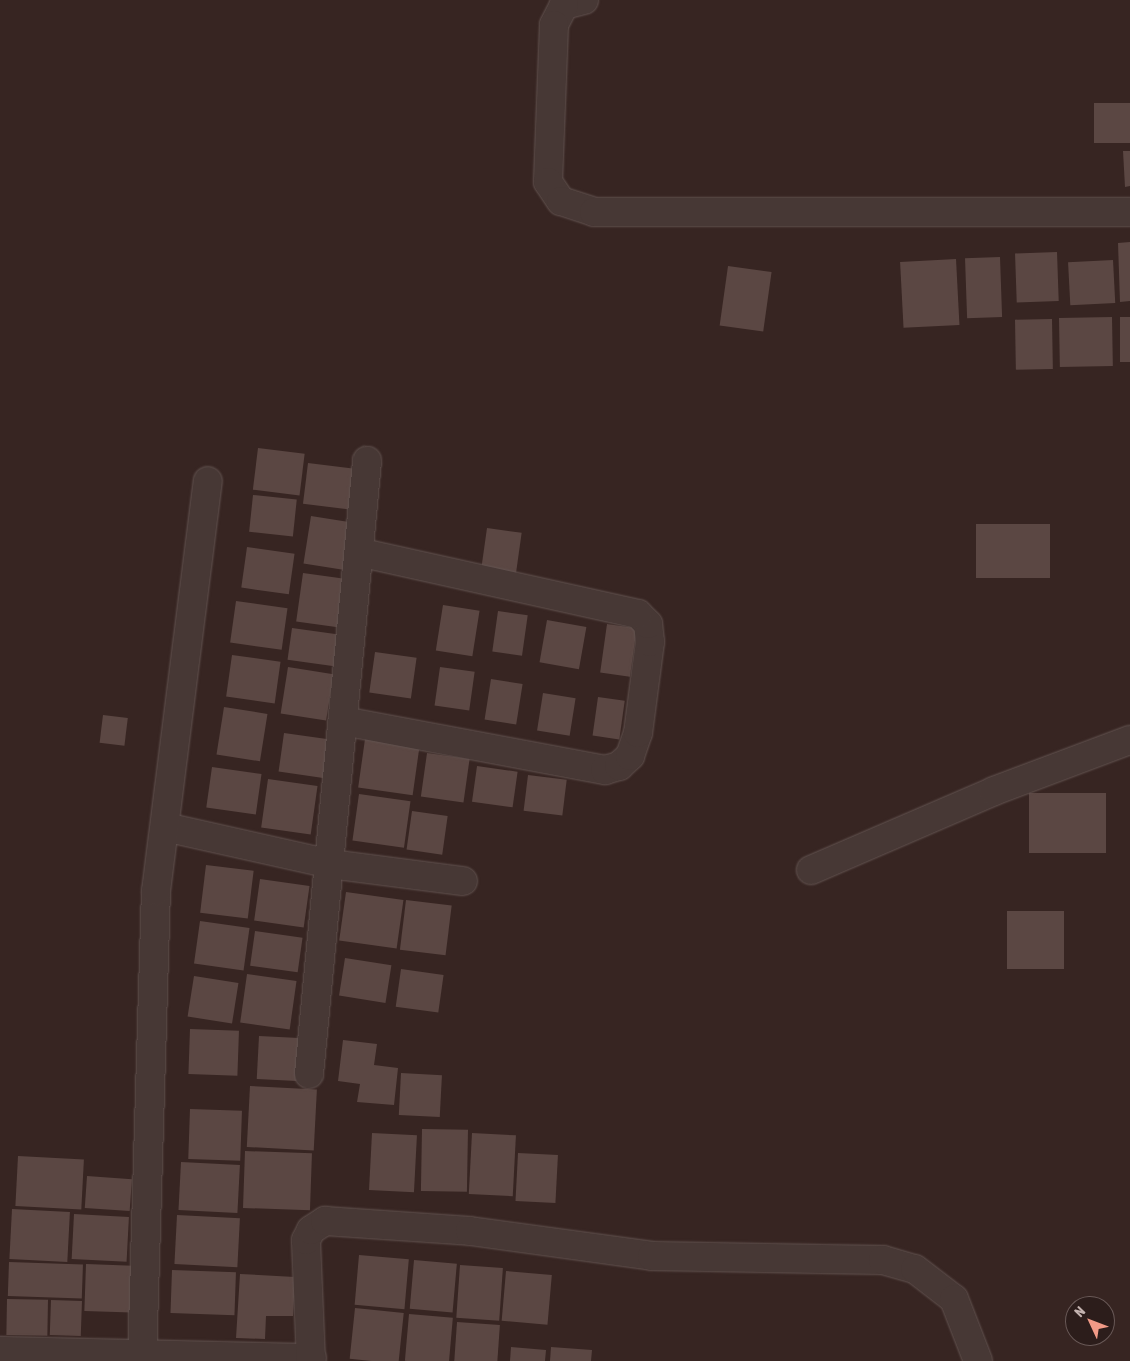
<!DOCTYPE html>
<style>
body{margin:0}
#map{position:relative;width:1130px;height:1361px;overflow:hidden;background:#372522;font-family:"Asap Condensed",sans-serif}
div>[style]{position:absolute}
.building>*{inset:0;background:#5b4743;transform-origin:0 0}
.roads{filter:drop-shadow(0 0 1px #625350) drop-shadow(0 0 1px #625350)}
.minor>*{height:28px;margin:-14px;padding:0 14px;transform-origin:14px;border-radius:14px;background:#473835}
span{translate:-50% -50%;white-space:nowrap;text-align:center;line-height:1.15;-webkit-text-stroke:4px #2c1d1b;paint-order:stroke}
.north{position:absolute;left:1065px;top:1296px;width:50px;height:50px;box-sizing:border-box;background:#2c1d1b;border:1px solid #695957;border-radius:50%;rotate:313deg;font-size:14px;font-weight:700;line-height:20px;text-align:center;color:#c4b3b0}
.north::after{content:'';display:block;margin:auto;width:18px;height:22px;background:#f19a87;clip-path:polygon(50% 0,100% 100%,50% 72%,0 100%)}
</style>
<div id="map">
<div class="building">
<i style="left:1130px;top:103px;width:40px;height:36px;rotate:90deg"></i>
<i style="clip-path:polygon(1123px 151px,1130px 151px,1130px 186px,1125px 187px)"></i>
<i style="clip-path:polygon(1130px 242px,1130px 301px,1120px 302px,1118px 243px)"></i>
<i style="left:1057px;top:252px;width:49px;height:42px;rotate:88deg"></i>
<i style="left:1000px;top:257px;width:60px;height:35px;rotate:88deg"></i>
<i style="left:956px;top:259px;width:66px;height:56px;rotate:87deg"></i>
<i style="left:1113px;top:260px;width:43px;height:45px;rotate:87deg"></i>
<i style="left:728px;top:266px;width:44px;height:60px;rotate:8deg"></i>
<i style="left:1112px;top:317px;width:49px;height:53px;rotate:89deg"></i>
<i style="left:1120px;top:317px;width:10px;height:45px"></i>
<i style="left:1052px;top:319px;width:50px;height:37px;rotate:89deg"></i>
<i style="left:258px;top:448px;width:47px;height:42px;rotate:7deg"></i>
<i style="left:308px;top:463px;width:47px;height:41px;rotate:7deg"></i>
<i style="left:253px;top:495px;width:44px;height:37px;rotate:6deg"></i>
<i style="left:311px;top:516px;width:40px;height:48px;rotate:9deg"></i>
<i style="left:976px;top:524px;width:74px;height:54px"></i>
<i style="left:487px;top:528px;width:35px;height:41px;rotate:8deg"></i>
<i style="left:247px;top:547px;width:48px;height:41px;rotate:8deg"></i>
<i style="left:303px;top:573px;width:42px;height:49px;rotate:8deg"></i>
<i style="left:236px;top:601px;width:52px;height:42px;rotate:8deg"></i>
<i style="left:443px;top:605px;width:37px;height:46px;rotate:9deg"></i>
<i style="left:498px;top:611px;width:30px;height:41px;rotate:8deg"></i>
<i style="left:547px;top:620px;width:40px;height:43px;rotate:10deg"></i>
<i style="left:607px;top:624px;width:30px;height:49px;rotate:8deg"></i>
<i style="left:292px;top:628px;width:49px;height:32px;rotate:8deg"></i>
<i style="left:375px;top:652px;width:42px;height:41px;rotate:8deg"></i>
<i style="left:232px;top:655px;width:49px;height:42px;rotate:8deg"></i>
<i style="left:288px;top:667px;width:46px;height:47px;rotate:9deg"></i>
<i style="left:440px;top:667px;width:35px;height:39px;rotate:8deg"></i>
<i style="left:491px;top:679px;width:32px;height:41px;rotate:9deg"></i>
<i style="left:543px;top:693px;width:33px;height:38px;rotate:9deg"></i>
<i style="left:598px;top:697px;width:27px;height:39px;rotate:8deg"></i>
<i style="left:224px;top:707px;width:44px;height:48px;rotate:9deg"></i>
<i style="left:103px;top:715px;width:25px;height:28px;rotate:7deg"></i>
<i style="left:284px;top:733px;width:45px;height:39px;rotate:8deg"></i>
<i style="left:365px;top:739px;width:55px;height:49px;rotate:8deg"></i>
<i style="left:427px;top:753px;width:43px;height:44px;rotate:8deg"></i>
<i style="left:477px;top:766px;width:41px;height:36px;rotate:8deg"></i>
<i style="left:212px;top:767px;width:50px;height:41px;rotate:8deg"></i>
<i style="left:528px;top:775px;width:39px;height:36px;rotate:7deg"></i>
<i style="left:268px;top:779px;width:50px;height:49px;rotate:8deg"></i>
<i style="left:1029px;top:793px;width:77px;height:60px"></i>
<i style="left:359px;top:794px;width:52px;height:47px;rotate:8deg"></i>
<i style="left:412px;top:811px;width:36px;height:39px;rotate:8deg"></i>
<i style="left:206px;top:865px;width:48px;height:48px;rotate:7deg"></i>
<i style="left:260px;top:879px;width:50px;height:42px;rotate:8deg"></i>
<i style="left:346px;top:892px;width:58px;height:49px;rotate:8deg"></i>
<i style="left:406px;top:900px;width:46px;height:50px;rotate:7deg"></i>
<i style="left:1007px;top:911px;width:57px;height:58px"></i>
<i style="left:200px;top:921px;width:50px;height:43px;rotate:8deg"></i>
<i style="left:255px;top:931px;width:48px;height:35px;rotate:8deg"></i>
<i style="left:345px;top:958px;width:47px;height:38px;rotate:9deg"></i>
<i style="left:401px;top:969px;width:43px;height:38px;rotate:8deg"></i>
<i style="left:247px;top:974px;width:50px;height:49px;rotate:8deg"></i>
<i style="left:194px;top:976px;width:45px;height:41px;rotate:9deg"></i>
<i style="left:190px;top:1029px;width:49px;height:45px;rotate:2deg"></i>
<i style="left:259px;top:1036px;width:40px;height:43px;rotate:3deg"></i>
<i style="clip-path:polygon(343px 1040px,377px 1044px,374px 1065px,398px 1068px,394px 1105px,357px 1102px,360px 1084px,338px 1081px)"></i>
<i style="left:401px;top:1073px;width:41px;height:42px;rotate:3deg"></i>
<i style="left:250px;top:1086px;width:67px;height:61px;rotate:3deg"></i>
<i style="left:190px;top:1109px;width:52px;height:50px;rotate:2deg"></i>
<i style="left:422px;top:1129px;width:46px;height:62px;rotate:1deg"></i>
<i style="left:372px;top:1133px;width:45px;height:57px;rotate:3deg"></i>
<i style="left:472px;top:1133px;width:44px;height:61px;rotate:3deg"></i>
<i style="left:245px;top:1151px;width:67px;height:57px;rotate:2deg"></i>
<i style="left:518px;top:1153px;width:40px;height:48px;rotate:3deg"></i>
<i style="left:18px;top:1156px;width:66px;height:50px;rotate:3deg"></i>
<i style="left:181px;top:1162px;width:59px;height:48px;rotate:3deg"></i>
<i style="left:87px;top:1176px;width:45px;height:32px;rotate:4deg"></i>
<i style="left:12px;top:1209px;width:58px;height:50px;rotate:3deg"></i>
<i style="left:74px;top:1214px;width:55px;height:45px;rotate:3deg"></i>
<i style="left:177px;top:1215px;width:63px;height:49px;rotate:3deg"></i>
<i style="left:359px;top:1255px;width:50px;height:50px;rotate:5deg"></i>
<i style="left:414px;top:1260px;width:43px;height:49px;rotate:5deg"></i>
<i style="left:9px;top:1262px;width:74px;height:34px;rotate:2deg"></i>
<i style="left:86px;top:1264px;width:47px;height:47px;rotate:2deg"></i>
<i style="left:460px;top:1265px;width:43px;height:53px;rotate:4deg"></i>
<i style="left:172px;top:1270px;width:64px;height:43px;rotate:2deg"></i>
<i style="left:506px;top:1271px;width:46px;height:50px;rotate:5deg"></i>
<i style="clip-path:polygon(240px 1274px,295px 1277px,293px 1316px,266px 1316px,265px 1339px,236px 1338px)"></i>
<i style="left:7px;top:1299px;width:41px;height:36px;rotate:1deg"></i>
<i style="left:51px;top:1300px;width:31px;height:35px;rotate:2deg"></i>
<i style="left:355px;top:1308px;width:49px;height:51px;rotate:6deg"></i>
<i style="left:409px;top:1314px;width:44px;height:47px;rotate:5deg"></i>
<i style="left:457px;top:1322px;width:43px;height:39px;rotate:4deg"></i>
<i style="clip-path:polygon(511px 1347px,546px 1350px,545px 1361px,510px 1361px)"></i>
<i style="clip-path:polygon(551px 1347px,592px 1350px,591px 1361px,550px 1361px)"></i>
</div>
<div class="roads">
<div class="minor">
<i style="left:584px;top:0;width:21px;rotate:166deg"></i>
<i style="left:564px;top:5px;width:22px;rotate:117deg"></i>
<i style="left:554px;top:25px;width:157px;rotate:92.2deg"></i>
<i style="left:548px;top:182px;width:23px;rotate:56deg"></i>
<i style="left:561px;top:201px;width:35px;rotate:18deg"></i>
<i style="left:594px;top:212px;width:536px"></i>
<i style="left:343px;top:721px;width:267px;rotate:10.6deg"></i>
<i style="left:605px;top:770px;width:15px;rotate:-16deg"></i>
<i style="left:619px;top:766px;width:15px;rotate:-42deg"></i>
<i style="left:630px;top:756px;width:24px;rotate:-71deg"></i>
<i style="left:638px;top:733px;width:92px;rotate:-82.5deg"></i>
<i style="left:650px;top:642px;width:18px;rotate:-96deg"></i>
<i style="left:648px;top:624px;width:14px;rotate:-135deg"></i>
<i style="left:638px;top:614px;width:286px;rotate:-167.5deg"></i>
<i style="left:165px;top:827px;width:169px;rotate:12.6deg"></i>
<i style="left:330px;top:864px;width:134px;rotate:7.3deg"></i>
<i style="left:811px;top:870px;width:199px;rotate:-23.3deg"></i>
<i style="left:994px;top:791px;width:145px;rotate:-20.6deg"></i>
<i style="left:309px;top:1074px;width:616px;rotate:-84.59deg"></i>
<i style="left:0;top:1351px;width:312px;rotate:1.3deg"></i>
<i style="left:142px;top:1361px;width:470px;rotate:-88.3deg"></i>
<i style="left:156px;top:891px;width:413px;rotate:-82.8deg"></i>
<i style="left:311px;top:1361px;width:121px;rotate:-92.4deg"></i>
<i style="left:306px;top:1240px;width:11px;rotate:-63deg"></i>
<i style="left:311px;top:1230px;width:17px;rotate:-33deg"></i>
<i style="left:325px;top:1221px;width:145px;rotate:3.9deg"></i>
<i style="left:470px;top:1231px;width:184px;rotate:7.8deg"></i>
<i style="left:652px;top:1256px;width:231px;rotate:1deg"></i>
<i style="left:883px;top:1260px;width:33px;rotate:16deg"></i>
<i style="left:915px;top:1269px;width:49px;rotate:37.6deg"></i>
<i style="left:954px;top:1299px;width:66px;rotate:68.8deg"></i>
</div>
</div>
<div class="north">N</div>
</div>
